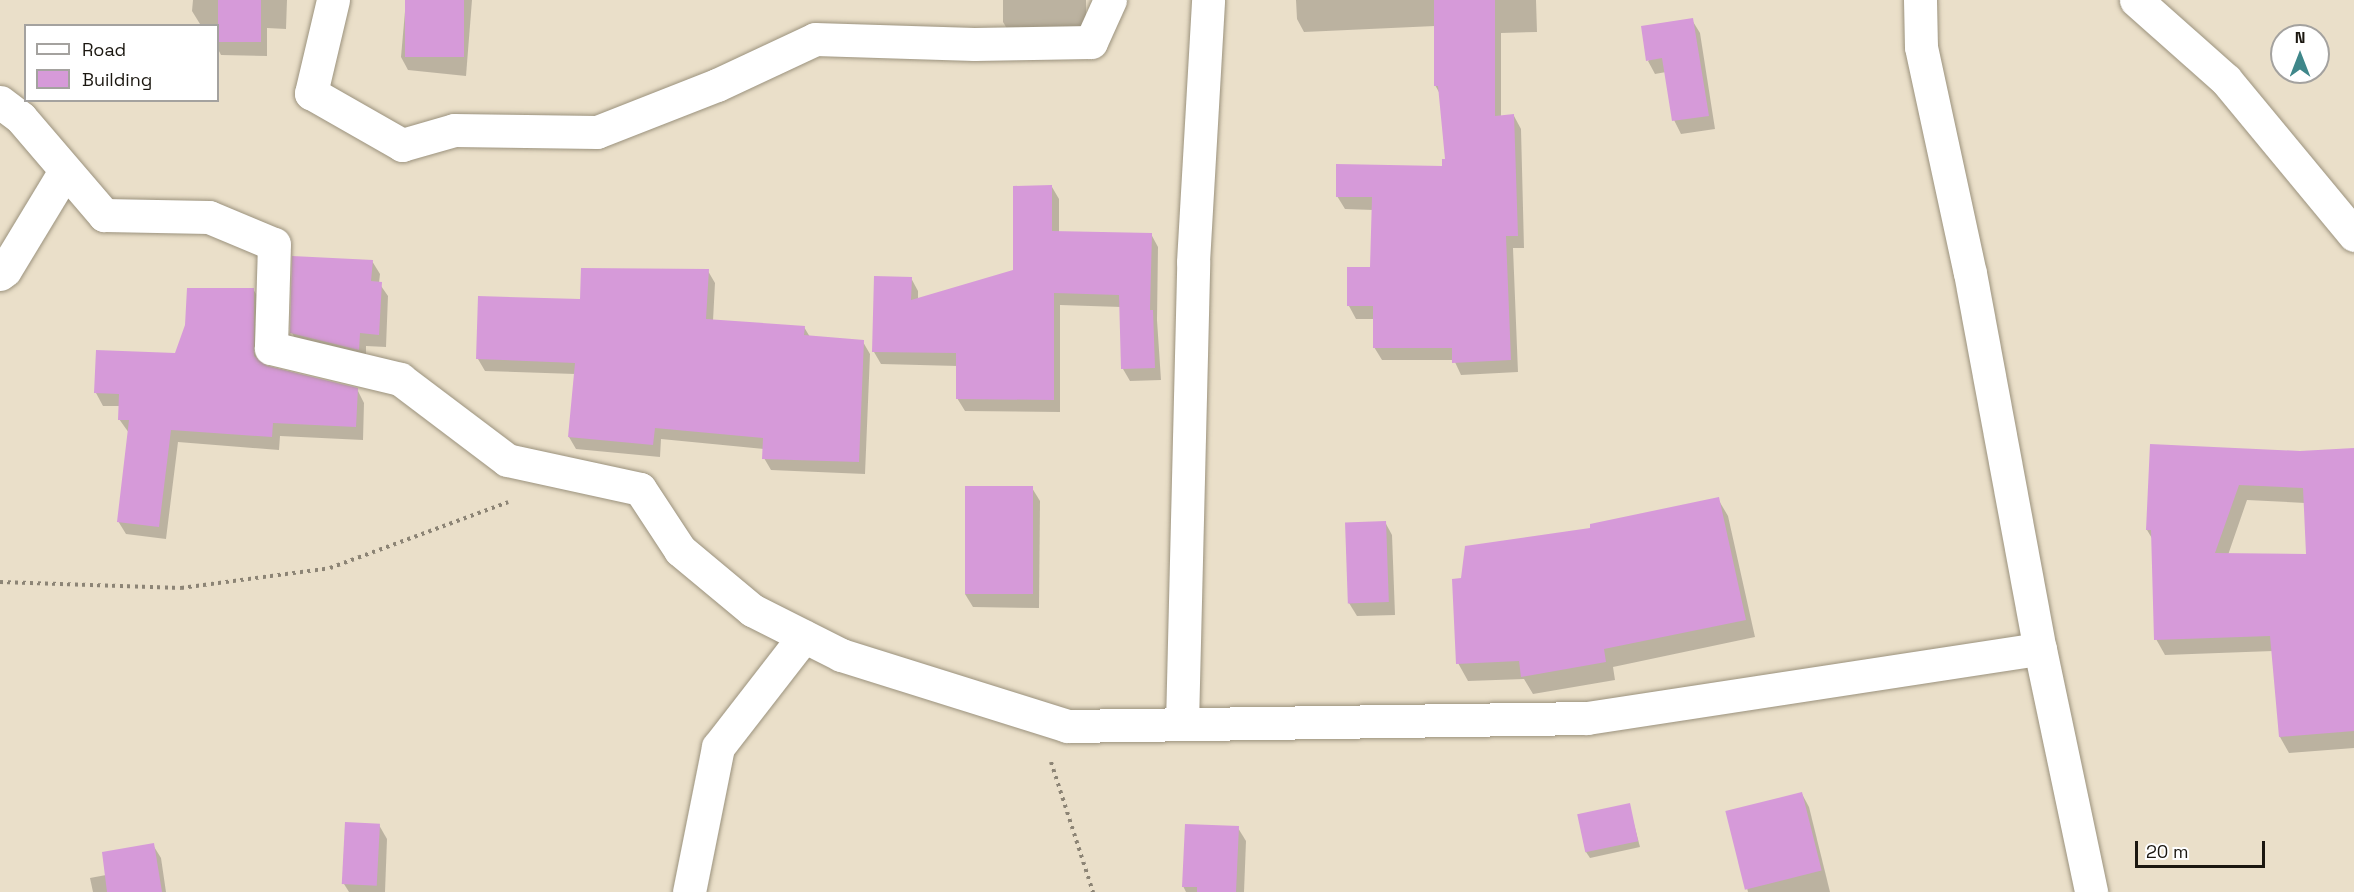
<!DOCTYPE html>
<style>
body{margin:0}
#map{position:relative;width:2354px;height:892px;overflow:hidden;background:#eadfc9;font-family:"Space Grotesk",sans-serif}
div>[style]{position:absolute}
.shadow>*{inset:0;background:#0003}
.building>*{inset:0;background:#d69ad9;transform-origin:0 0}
.path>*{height:4px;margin-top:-2px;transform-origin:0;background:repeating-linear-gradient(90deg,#8c8475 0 3px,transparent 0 7.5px)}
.roads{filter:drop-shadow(0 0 2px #9b927d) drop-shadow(0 0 2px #9b927d)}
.street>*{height:33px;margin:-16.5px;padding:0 16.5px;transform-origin:16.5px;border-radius:16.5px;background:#fff}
span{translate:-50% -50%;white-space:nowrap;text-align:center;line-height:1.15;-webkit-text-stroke:5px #fff;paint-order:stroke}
.legend{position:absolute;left:24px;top:24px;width:195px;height:78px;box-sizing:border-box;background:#fff;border:2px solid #a4a29f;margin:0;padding:8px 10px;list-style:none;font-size:18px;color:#1b1710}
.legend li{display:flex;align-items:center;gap:12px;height:30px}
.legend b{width:30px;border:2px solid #a4a29f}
.north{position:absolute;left:2270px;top:24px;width:60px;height:60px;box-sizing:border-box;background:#fff;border:2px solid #a4a29f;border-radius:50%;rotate:0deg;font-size:16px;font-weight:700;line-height:24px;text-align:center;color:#1b1710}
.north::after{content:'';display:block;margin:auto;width:21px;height:27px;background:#3f878a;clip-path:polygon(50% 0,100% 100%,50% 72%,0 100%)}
.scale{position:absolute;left:2135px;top:841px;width:130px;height:27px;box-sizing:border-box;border:3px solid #1b1710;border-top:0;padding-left:8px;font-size:18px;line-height:21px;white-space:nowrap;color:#1b1710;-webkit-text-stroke:4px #fff;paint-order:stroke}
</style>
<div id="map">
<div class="shadow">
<i style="clip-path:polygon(193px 0,287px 0,286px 29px,267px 28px,267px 56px,221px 55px,218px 49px,218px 26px,200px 24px,192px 11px)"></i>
<i style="clip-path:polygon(406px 0,472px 0,466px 76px,408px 70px,401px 57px)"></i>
<i style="clip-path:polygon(1003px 0,1086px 0,1086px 35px,1011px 35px,1003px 22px)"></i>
<i style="clip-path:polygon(1296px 0,1536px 0,1537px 32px,1501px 33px,1501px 117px,1514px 116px,1521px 129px,1524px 248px,1513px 248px,1518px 372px,1461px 375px,1454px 360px,1382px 360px,1374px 347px,1374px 319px,1356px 319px,1349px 306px,1349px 269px,1372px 269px,1373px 210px,1345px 209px,1337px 196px,1443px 168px,1446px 161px,1440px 94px,1435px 85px,1435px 26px,1304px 32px,1297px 19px)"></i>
<i style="clip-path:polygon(1692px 20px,1700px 33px,1715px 129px,1681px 134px,1674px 120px,1666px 72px,1655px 74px,1648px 61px)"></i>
<i style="clip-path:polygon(1052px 187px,1059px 199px,1059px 232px,1151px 234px,1158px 247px,1157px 320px,1161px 380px,1130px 381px,1123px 369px,1121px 307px,1060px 305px,1060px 412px,965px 411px,957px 398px,958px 366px,881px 364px,874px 352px,911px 278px,918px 291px,918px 300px,1015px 271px)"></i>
<i style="clip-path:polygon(372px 261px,380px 274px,379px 283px,388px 296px,386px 347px,366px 346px,366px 362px,299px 346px,292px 333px)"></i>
<i style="clip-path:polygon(708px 271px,715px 283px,713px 321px,804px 327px,810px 337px,863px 342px,870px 354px,865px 474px,771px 470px,764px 458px,764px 449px,661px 439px,660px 457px,576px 449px,569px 437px,575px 374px,485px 371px,478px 359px,582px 300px)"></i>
<i style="clip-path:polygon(253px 289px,261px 302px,260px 364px,357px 389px,364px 403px,363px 440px,280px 436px,279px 450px,178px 442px,166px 539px,126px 534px,118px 521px,129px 433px,119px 419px,120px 406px,103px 406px,96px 393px,176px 355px)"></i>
<i style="clip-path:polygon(evenodd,2354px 450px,2354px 748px,2289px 753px,2280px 737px,2273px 651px,2165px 655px,2156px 639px,2153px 540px,2147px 530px,2300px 452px,2354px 450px,2247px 500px,2305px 503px,2308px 556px,2228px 555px,2247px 500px)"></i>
<i style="clip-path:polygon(966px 488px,1032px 488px,1040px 501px,1039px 608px,973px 607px,965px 594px)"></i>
<i style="clip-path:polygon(1718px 499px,1728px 516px,1755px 637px,1613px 667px,1615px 680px,1533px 694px,1524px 679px,1468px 681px,1458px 663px,1463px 580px,1592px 529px)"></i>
<i style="clip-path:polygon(1385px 522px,1392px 535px,1395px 615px,1357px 616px,1349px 603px)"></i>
<i style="clip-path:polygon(1802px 794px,1809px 807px,1830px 892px,1748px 892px,1728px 813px)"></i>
<i style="clip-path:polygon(1629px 805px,1640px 847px,1590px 858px,1586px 852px)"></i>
<i style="clip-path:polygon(379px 825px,387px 839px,385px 892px,349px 892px,344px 884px)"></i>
<i style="clip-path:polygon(1238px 828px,1246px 841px,1244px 892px,1186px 892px,1183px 886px)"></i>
<i style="clip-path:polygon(153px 845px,161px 858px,166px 892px,93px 892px,90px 878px,106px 875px)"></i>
</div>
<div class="building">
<i style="left:218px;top:0;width:43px;height:42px"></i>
<i style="left:405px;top:0;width:59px;height:57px"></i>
<i style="clip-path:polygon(1434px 0,1495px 0,1495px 116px,1514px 114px,1518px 236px,1506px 236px,1511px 360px,1452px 363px,1452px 348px,1373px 348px,1373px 306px,1347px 306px,1347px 267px,1370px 267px,1372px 197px,1336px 197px,1336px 164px,1442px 166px,1442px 159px,1445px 159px,1438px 86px,1434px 86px)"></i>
<i style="clip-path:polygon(1693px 18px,1709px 116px,1672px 121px,1662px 58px,1646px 61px,1641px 26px)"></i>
<i style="clip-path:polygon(1052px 185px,1052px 231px,1152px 233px,1150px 310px,1153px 310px,1155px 368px,1121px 369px,1119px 295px,1054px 293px,1054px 400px,956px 399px,956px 353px,872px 352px,874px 276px,912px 277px,911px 300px,1013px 270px,1013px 186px)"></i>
<i style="clip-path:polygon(292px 256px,373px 260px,371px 281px,382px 282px,379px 335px,360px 333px,359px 350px,290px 333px)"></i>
<i style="clip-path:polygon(581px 268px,709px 269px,706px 319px,805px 326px,804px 335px,864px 340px,859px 462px,762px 459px,763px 438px,655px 428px,653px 445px,568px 437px,575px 363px,476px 359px,478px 296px,580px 299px)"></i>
<i style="clip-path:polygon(187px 288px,254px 288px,254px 356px,267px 366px,358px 388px,356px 427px,273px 423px,272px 437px,171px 430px,159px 527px,117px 522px,129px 420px,118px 420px,119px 394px,94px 393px,96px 350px,175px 353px,185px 325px)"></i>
<i style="clip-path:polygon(evenodd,2150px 444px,2300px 451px,2354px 448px,2354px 731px,2279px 737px,2270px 636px,2154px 640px,2151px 530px,2146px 530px,2150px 444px,2239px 485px,2303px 488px,2306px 554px,2215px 553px,2239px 485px)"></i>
<i style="left:965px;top:486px;width:68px;height:108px"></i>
<i style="clip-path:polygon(1719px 497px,1746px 620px,1604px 649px,1606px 662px,1521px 677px,1519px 661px,1456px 664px,1452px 579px,1461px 578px,1465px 546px,1590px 528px,1590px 524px)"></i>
<i style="left:1386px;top:521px;width:81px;height:41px;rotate:88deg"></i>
<i style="left:1802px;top:792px;width:81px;height:79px;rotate:76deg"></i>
<i style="left:1630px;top:803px;width:39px;height:54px;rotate:78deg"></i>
<i style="left:345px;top:822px;width:35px;height:62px;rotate:3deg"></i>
<i style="clip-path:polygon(1185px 824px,1239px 826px,1236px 892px,1197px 892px,1197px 887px,1182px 887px)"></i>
<i style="clip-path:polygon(154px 843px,162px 892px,107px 892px,102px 852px)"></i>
</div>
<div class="path">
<i style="left:0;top:582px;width:181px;rotate:1.9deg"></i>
<i style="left:181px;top:588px;width:150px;rotate:-7.6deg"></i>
<i style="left:330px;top:568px;width:190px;rotate:-20.3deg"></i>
<i style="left:1051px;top:762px;width:137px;rotate:72.1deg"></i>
</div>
<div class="roads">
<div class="street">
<i style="left:333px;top:0;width:96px;rotate:103.3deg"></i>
<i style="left:311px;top:93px;width:105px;rotate:29.7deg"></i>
<i style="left:402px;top:145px;width:54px;rotate:-16.1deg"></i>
<i style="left:454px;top:130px;width:143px;rotate:0.8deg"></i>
<i style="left:597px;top:132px;width:129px;rotate:-21.4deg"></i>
<i style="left:717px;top:85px;width:108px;rotate:-25.1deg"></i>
<i style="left:815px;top:39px;width:159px;rotate:1.8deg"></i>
<i style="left:974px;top:44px;width:117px;rotate:-1deg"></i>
<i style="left:1091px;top:42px;width:46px;rotate:-65.7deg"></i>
<i style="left:1920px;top:0;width:47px;rotate:88.8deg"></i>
<i style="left:1921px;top:47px;width:231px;rotate:77.8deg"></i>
<i style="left:1970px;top:273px;width:382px;rotate:79.5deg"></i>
<i style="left:2040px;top:649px;width:248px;rotate:78.1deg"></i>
<i style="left:2136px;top:0;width:120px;rotate:41.6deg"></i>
<i style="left:2226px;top:80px;width:201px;rotate:50.4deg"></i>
<i style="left:0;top:102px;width:26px;rotate:37deg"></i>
<i style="left:21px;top:118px;width:128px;rotate:49.4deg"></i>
<i style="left:104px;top:215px;width:105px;rotate:1.1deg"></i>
<i style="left:209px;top:217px;width:70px;rotate:22.6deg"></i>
<i style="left:274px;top:244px;width:104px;rotate:91.7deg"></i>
<i style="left:271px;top:348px;width:133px;rotate:13.5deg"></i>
<i style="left:400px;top:379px;width:134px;rotate:37.1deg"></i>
<i style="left:507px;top:460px;width:136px;rotate:12.3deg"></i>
<i style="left:640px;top:489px;width:73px;rotate:56.7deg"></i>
<i style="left:680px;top:550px;width:94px;rotate:39.8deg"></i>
<i style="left:752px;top:610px;width:100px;rotate:26.8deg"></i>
<i style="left:841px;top:655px;width:237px;rotate:17.4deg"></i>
<i style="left:1067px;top:726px;width:520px;rotate:-0.88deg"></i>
<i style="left:1587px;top:718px;width:458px;rotate:-8.7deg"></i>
<i style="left:0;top:274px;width:6px;rotate:-39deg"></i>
<i style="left:5px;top:270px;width:116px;rotate:-58.8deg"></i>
<i style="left:1182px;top:724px;width:462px;rotate:-88.6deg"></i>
<i style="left:1193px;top:262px;width:262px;rotate:-86.7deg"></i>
<i style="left:689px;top:892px;width:148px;rotate:-78.7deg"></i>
<i style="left:718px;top:747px;width:140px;rotate:-52.2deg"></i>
</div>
</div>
<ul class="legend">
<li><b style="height:8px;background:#fff"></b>Road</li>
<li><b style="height:16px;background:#d69ad9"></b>Building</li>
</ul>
<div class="north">N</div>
<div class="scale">20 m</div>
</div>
